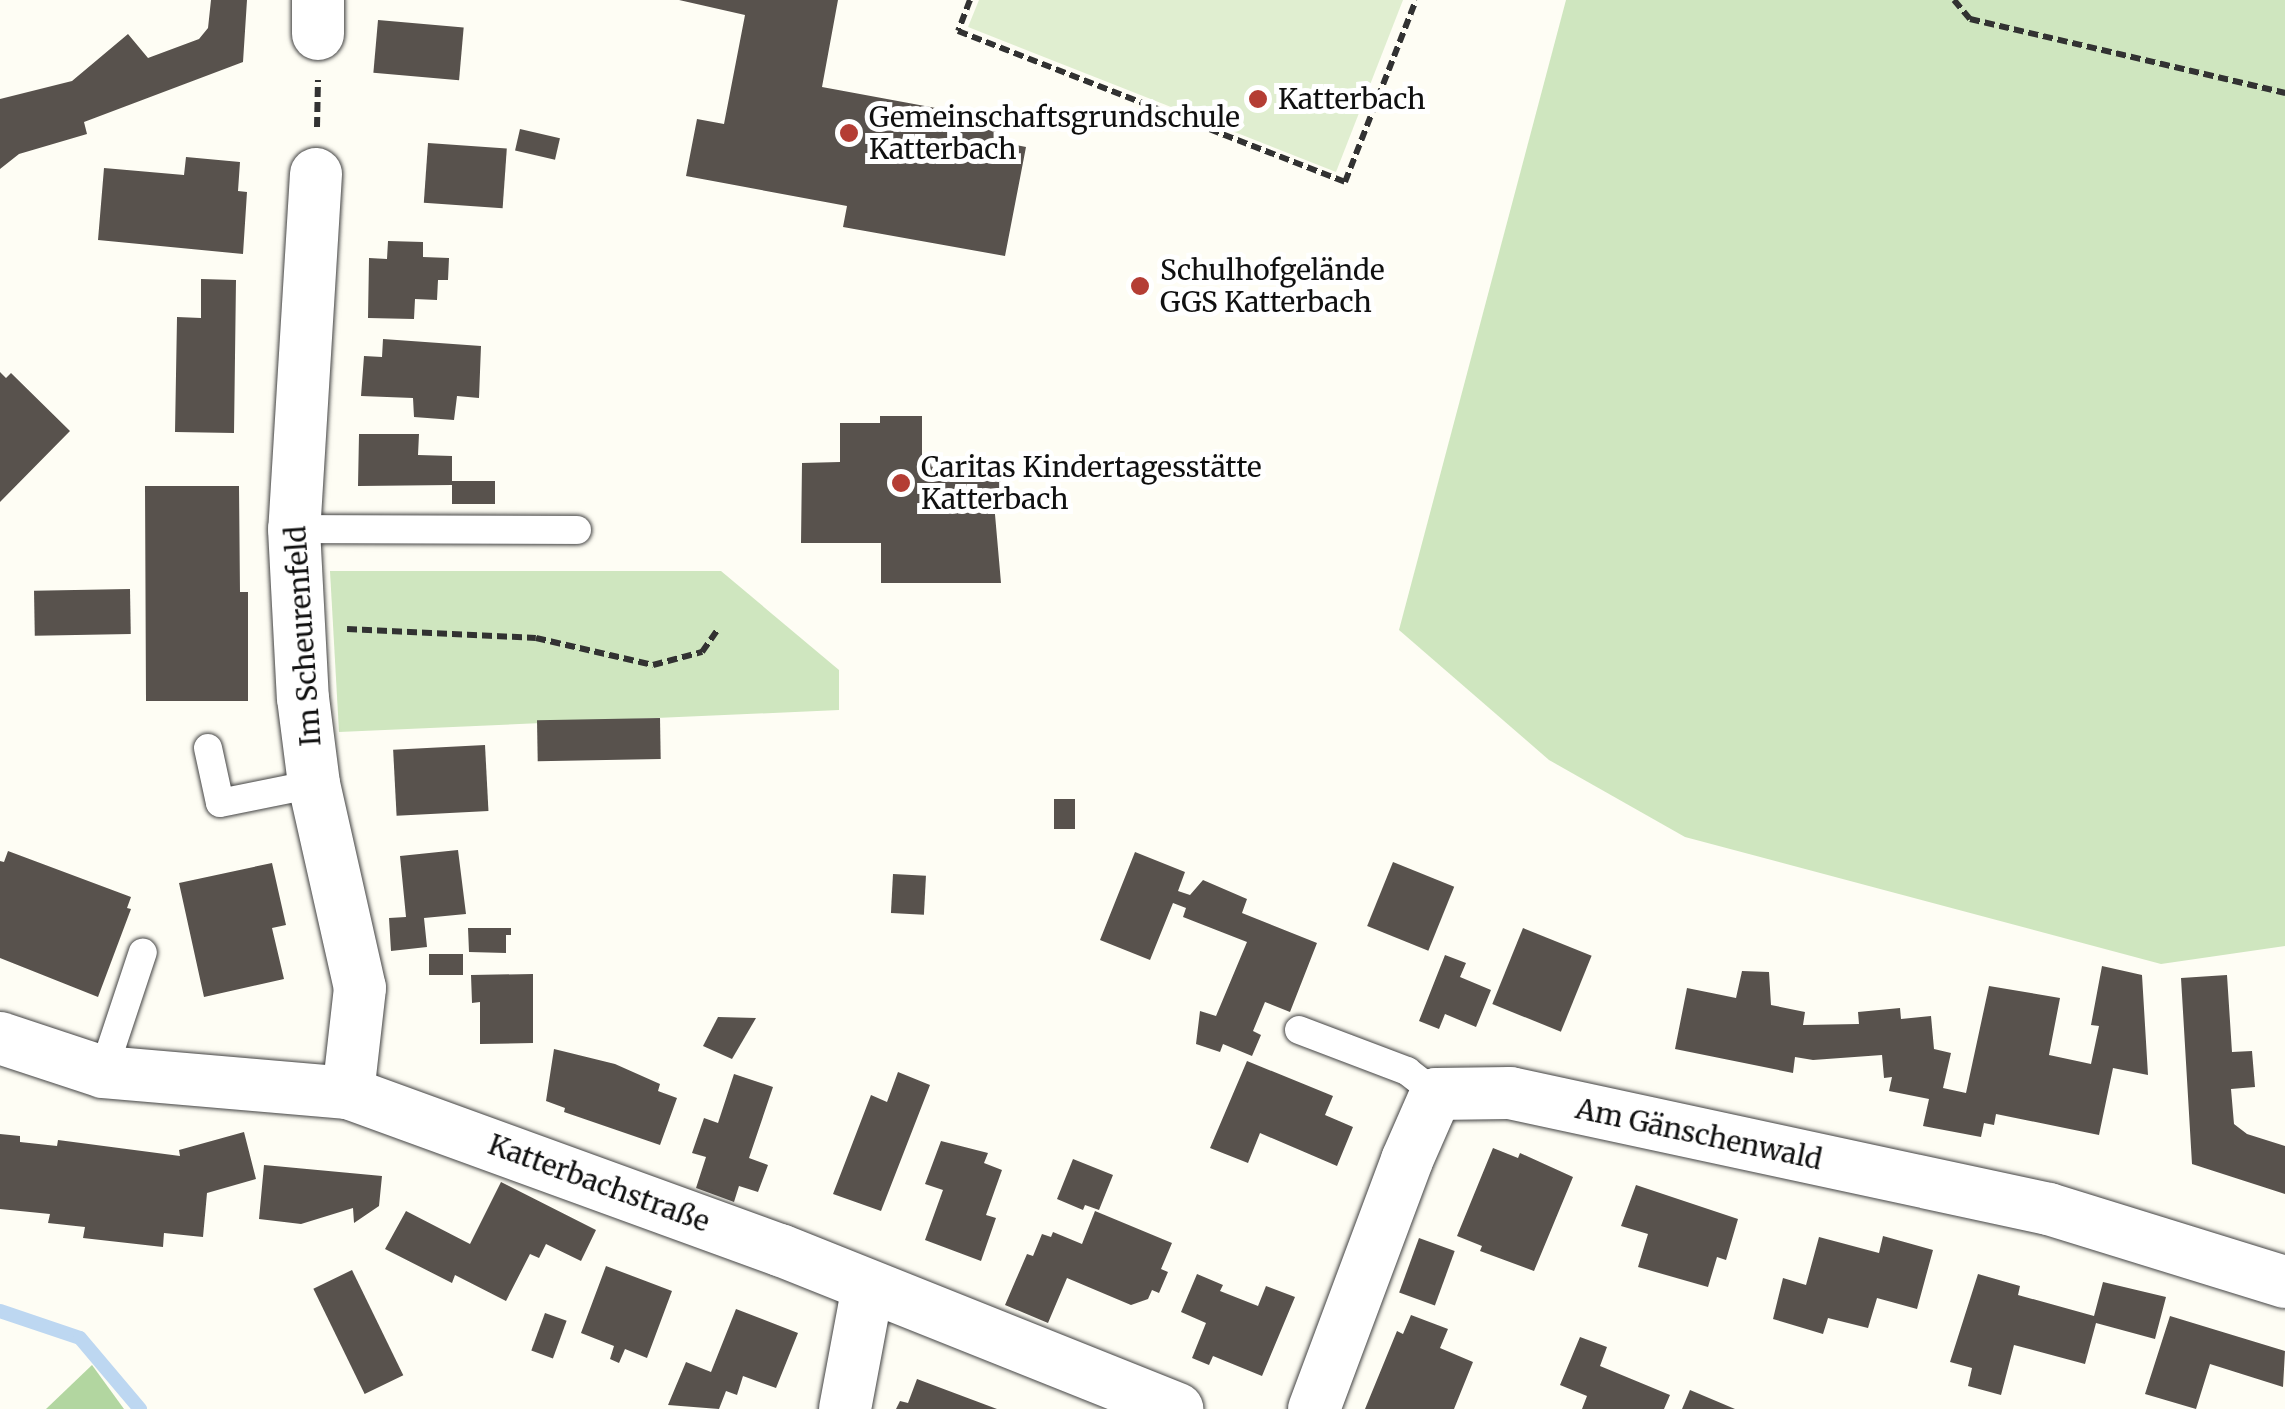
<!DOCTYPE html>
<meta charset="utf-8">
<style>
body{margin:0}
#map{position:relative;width:2285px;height:1409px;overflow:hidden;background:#fefdf4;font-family:Merriweather,serif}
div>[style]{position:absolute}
.green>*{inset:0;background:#cfe6bf}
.forest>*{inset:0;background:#b2d6a0}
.pitch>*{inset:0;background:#e0eed0}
.stream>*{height:14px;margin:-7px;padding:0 7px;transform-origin:7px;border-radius:7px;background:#bdd7f1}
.building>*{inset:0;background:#58524d;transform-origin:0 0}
.path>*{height:6px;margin-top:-3px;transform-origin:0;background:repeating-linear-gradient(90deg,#323232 0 10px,transparent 0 15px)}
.roads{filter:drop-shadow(0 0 2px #434343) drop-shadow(0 0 2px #434343)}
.service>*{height:28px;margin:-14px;padding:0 14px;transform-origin:14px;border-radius:14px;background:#fff}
.minor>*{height:52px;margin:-26px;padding:0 26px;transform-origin:26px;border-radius:26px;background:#fff}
.dots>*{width:28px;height:28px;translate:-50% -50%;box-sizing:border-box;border:5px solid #fff;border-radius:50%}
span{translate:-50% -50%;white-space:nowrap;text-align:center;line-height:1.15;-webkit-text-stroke:10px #fff;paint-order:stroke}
.poi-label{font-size:28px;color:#101010}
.left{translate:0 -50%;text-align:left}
.street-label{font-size:28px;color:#101010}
</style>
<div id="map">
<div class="green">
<i style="clip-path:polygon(1566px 0,2285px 0,2285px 946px,2161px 964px,1685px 837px,1549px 760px,1399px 630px)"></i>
<i style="clip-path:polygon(330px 571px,721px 571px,839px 670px,839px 710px,339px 732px)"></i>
</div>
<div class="forest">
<i style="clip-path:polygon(92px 1365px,124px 1409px,46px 1409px)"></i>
</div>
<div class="pitch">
<i style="clip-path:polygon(979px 0,1403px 0,1336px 172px,968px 27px)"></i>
</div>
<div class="stream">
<i style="left:0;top:1311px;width:84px;rotate:18.6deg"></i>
<i style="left:80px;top:1338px;width:93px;rotate:49.8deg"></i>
</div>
<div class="building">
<i style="clip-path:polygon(211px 0,247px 0,243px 62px,84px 122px,87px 134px,19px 154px,0 169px,0 99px,72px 81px,128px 34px,148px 58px,199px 39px,208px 28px)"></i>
<i style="clip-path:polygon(679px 0,838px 0,822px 87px,1006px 121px,1002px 142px,1026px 147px,1005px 256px,843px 227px,847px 206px,686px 176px,697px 119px,724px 124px,745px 15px)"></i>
<i style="left:378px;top:20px;width:86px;height:53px;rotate:5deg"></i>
<i style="left:520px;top:129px;width:41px;height:22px;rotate:13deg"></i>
<i style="left:428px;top:143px;width:79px;height:60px;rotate:4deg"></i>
<i style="clip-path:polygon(186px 157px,240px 162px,238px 191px,247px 192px,243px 254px,98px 240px,104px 168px,184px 175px)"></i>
<i style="clip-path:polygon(388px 241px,423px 242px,423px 257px,449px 258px,448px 280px,438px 280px,437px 300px,415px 299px,414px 319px,368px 318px,369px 258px,387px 259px)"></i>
<i style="clip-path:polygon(201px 279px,236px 280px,234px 433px,175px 432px,177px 317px,201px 318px)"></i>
<i style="clip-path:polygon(383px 339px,481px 346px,479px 398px,457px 396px,454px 420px,414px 417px,413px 398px,361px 396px,364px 356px,382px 357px)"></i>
<i style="clip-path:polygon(0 372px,6px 378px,11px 373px,70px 431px,0 502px)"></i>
<i style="clip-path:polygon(880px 416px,922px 416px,922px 462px,1001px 462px,1000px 503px,994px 503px,1001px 583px,881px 583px,881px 543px,801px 543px,802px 463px,840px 462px,840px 423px,880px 423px)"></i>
<i style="clip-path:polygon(359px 434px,419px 434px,418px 455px,452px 456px,452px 481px,495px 481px,495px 504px,452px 504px,452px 485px,358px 486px)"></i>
<i style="clip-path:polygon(145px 486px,239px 486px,240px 592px,248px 592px,248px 701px,146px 701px)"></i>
<i style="left:130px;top:589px;width:45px;height:96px;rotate:89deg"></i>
<i style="left:660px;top:718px;width:41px;height:123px;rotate:89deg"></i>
<i style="left:485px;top:745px;width:66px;height:92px;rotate:87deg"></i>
<i style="left:1054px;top:799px;width:21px;height:30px"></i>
<i style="clip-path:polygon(458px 850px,466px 914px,424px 918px,427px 947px,391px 951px,389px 918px,406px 917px,400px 856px)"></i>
<i style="clip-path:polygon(8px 851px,131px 897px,127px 908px,131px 909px,98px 997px,0 958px,0 861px,4px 862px)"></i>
<i style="clip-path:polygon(1135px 852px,1185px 872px,1178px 891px,1190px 895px,1203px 880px,1247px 899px,1242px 913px,1317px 943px,1290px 1012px,1265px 1002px,1253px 1031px,1261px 1035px,1252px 1056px,1223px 1044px,1220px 1052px,1196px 1044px,1200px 1011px,1216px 1016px,1247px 942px,1183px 917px,1186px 908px,1173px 903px,1150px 960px,1100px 940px)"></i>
<i style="left:1393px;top:862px;width:66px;height:69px;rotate:22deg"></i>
<i style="clip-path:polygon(272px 863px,286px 925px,272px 928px,284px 979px,204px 997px,179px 883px)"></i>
<i style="left:893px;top:874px;width:33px;height:39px;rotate:3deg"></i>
<i style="clip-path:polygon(468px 928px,511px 928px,511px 935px,506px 935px,506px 953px,469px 952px)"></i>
<i style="left:1523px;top:928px;width:74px;height:82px;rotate:22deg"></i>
<i style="left:429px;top:954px;width:34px;height:21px"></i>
<i style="clip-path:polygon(1445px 955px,1466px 963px,1460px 977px,1491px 990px,1476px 1027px,1445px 1014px,1439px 1029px,1419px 1021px)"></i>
<i style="clip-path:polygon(2102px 966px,2142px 975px,2148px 1075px,2113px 1068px,2099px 1135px,1996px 1114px,1994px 1125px,1984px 1123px,1981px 1137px,1923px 1126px,1929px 1099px,1889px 1091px,1892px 1077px,1884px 1078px,1882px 1055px,1813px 1060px,1795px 1057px,1793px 1073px,1675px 1049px,1687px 988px,1736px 998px,1742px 971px,1769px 972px,1771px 1005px,1805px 1012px,1803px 1025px,1859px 1024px,1858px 1012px,1900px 1008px,1901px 1019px,1931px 1016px,1934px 1049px,1951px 1053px,1943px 1088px,1966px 1093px,1989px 986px,2060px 998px,2049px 1055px,2091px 1064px,2099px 1026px,2091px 1025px)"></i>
<i style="clip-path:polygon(533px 974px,533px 1043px,480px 1044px,480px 1002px,472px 1003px,471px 975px)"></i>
<i style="clip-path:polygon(2227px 975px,2232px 1052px,2252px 1051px,2255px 1087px,2231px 1089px,2234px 1124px,2247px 1134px,2285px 1146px,2285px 1194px,2192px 1164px,2181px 978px)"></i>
<i style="clip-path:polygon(718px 1017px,756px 1018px,732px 1059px,703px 1046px)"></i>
<i style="clip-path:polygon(554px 1049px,615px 1064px,660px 1084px,658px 1091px,677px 1098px,660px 1145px,564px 1112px,565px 1108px,546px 1101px)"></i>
<i style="clip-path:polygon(1247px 1061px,1333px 1096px,1325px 1115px,1353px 1127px,1337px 1166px,1260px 1133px,1248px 1163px,1210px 1148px)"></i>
<i style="clip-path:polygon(898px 1072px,930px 1085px,881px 1211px,833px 1194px,871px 1095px,887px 1102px)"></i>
<i style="clip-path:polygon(734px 1074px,773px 1087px,749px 1158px,768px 1165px,758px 1192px,739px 1186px,734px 1202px,696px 1188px,706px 1157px,692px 1153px,704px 1118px,718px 1123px)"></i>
<i style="clip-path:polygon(244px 1132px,256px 1179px,207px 1193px,203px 1237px,164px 1233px,163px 1247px,83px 1238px,85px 1227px,48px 1223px,50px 1214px,0 1209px,0 1134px,20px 1136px,20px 1142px,57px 1146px,58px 1140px,180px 1156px,179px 1150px)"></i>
<i style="clip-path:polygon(941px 1141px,988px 1153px,984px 1163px,1002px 1170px,986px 1215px,996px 1218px,981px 1261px,925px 1240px,943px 1190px,925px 1184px)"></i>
<i style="clip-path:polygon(1493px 1148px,1518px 1158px,1520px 1153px,1573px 1177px,1534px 1271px,1480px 1251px,1482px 1246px,1457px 1236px)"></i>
<i style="clip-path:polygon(1073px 1159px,1113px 1175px,1099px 1210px,1085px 1205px,1083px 1210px,1057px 1199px)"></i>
<i style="clip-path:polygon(264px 1165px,382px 1176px,379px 1206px,354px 1223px,353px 1208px,301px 1224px,259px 1219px)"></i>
<i style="clip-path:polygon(501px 1182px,596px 1230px,581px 1261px,546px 1244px,539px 1258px,530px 1254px,506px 1301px,455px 1275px,452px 1283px,385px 1249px,406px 1211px,470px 1244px)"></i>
<i style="clip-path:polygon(1636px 1185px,1738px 1219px,1726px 1260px,1717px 1257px,1708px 1287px,1638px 1267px,1648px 1234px,1621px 1226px)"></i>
<i style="clip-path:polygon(1095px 1211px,1172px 1243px,1161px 1269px,1168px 1272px,1159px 1293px,1152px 1290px,1148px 1299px,1131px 1305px,1067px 1278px,1048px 1323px,1005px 1305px,1027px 1254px,1033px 1256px,1042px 1234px,1051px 1237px,1053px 1232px,1082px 1244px)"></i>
<i style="clip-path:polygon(1883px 1236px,1933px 1250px,1917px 1309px,1877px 1298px,1868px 1328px,1828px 1318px,1823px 1334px,1773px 1319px,1783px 1278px,1806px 1285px,1819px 1237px,1879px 1253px)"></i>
<i style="left:1419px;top:1238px;width:38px;height:58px;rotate:20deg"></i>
<i style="clip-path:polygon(606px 1266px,672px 1291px,647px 1358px,625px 1349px,619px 1363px,610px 1359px,614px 1346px,581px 1333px)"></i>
<i style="left:352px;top:1270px;width:117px;height:43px;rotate:64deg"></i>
<i style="clip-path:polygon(1197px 1274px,1223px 1285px,1220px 1291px,1258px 1306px,1266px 1286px,1295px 1297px,1262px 1376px,1213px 1356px,1209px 1365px,1192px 1358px,1206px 1323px,1181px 1312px)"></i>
<i style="clip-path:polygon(1978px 1274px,2020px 1286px,2018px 1295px,2094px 1316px,2103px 1282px,2166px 1297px,2155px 1339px,2096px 1323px,2085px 1364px,2014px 1345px,2001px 1395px,1968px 1386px,1972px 1368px,1950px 1362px)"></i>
<i style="clip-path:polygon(736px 1309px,798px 1333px,776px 1388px,743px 1376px,737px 1395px,726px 1391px,719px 1409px,668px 1405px,686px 1362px,711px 1372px)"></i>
<i style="left:545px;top:1313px;width:23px;height:40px;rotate:20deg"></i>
<i style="clip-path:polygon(1411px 1315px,1448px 1329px,1440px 1348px,1473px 1362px,1454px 1409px,1365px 1409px,1397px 1331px,1403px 1334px)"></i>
<i style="clip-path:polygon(2170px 1316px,2285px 1351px,2283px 1387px,2210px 1364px,2196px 1409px,2145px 1394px)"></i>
<i style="clip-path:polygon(1580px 1337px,1607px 1347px,1600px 1366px,1670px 1395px,1664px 1409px,1582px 1409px,1587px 1396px,1560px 1385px)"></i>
<i style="clip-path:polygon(917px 1379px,997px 1409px,896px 1409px,900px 1401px,908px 1403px)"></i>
<i style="clip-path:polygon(1690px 1390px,1735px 1409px,1682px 1409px)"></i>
</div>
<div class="path">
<i style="left:970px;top:0;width:33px;rotate:111deg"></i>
<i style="left:958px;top:31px;width:415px;rotate:21.3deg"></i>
<i style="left:1345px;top:182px;width:195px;rotate:-68.7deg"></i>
<i style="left:1954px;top:0;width:25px;rotate:50deg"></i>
<i style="left:1970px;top:19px;width:324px;rotate:13.2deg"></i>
<i style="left:317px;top:127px;width:47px;rotate:-88.8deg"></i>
<i style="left:347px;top:629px;width:189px;rotate:2.7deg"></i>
<i style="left:536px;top:638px;width:120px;rotate:13deg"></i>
<i style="left:653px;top:665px;width:51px;rotate:-14.9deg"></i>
<i style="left:702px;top:652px;width:29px;rotate:-55deg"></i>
</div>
<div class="roads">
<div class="service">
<i style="left:294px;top:529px;width:283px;rotate:0.2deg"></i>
<i style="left:208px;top:748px;width:56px;rotate:77.7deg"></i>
<i style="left:220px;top:803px;width:96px;rotate:-11.4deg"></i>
<i style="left:1299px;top:1030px;width:116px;rotate:20.8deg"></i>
<i style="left:1407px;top:1071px;width:37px;rotate:38deg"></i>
<i style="left:103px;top:1072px;width:126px;rotate:-71.6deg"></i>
</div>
<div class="minor">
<i style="left:318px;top:0;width:34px;rotate:90deg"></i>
<i style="left:316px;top:174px;width:356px;rotate:93.5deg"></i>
<i style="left:294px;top:529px;width:169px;rotate:87deg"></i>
<i style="left:303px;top:698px;width:87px;rotate:82.7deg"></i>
<i style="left:314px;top:784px;width:209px;rotate:77.3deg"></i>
<i style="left:360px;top:988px;width:106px;rotate:96.5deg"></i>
<i style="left:0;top:1038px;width:108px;rotate:18.3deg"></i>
<i style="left:103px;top:1072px;width:246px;rotate:4.9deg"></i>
<i style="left:348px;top:1093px;width:460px;rotate:20deg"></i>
<i style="left:780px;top:1250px;width:428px;rotate:21.8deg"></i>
<i style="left:845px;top:1409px;width:125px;rotate:-79.4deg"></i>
<i style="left:1314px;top:1409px;width:266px;rotate:-69.5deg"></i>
<i style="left:1407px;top:1160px;width:72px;rotate:-66.3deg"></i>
<i style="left:1436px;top:1094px;width:74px;rotate:-0.8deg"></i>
<i style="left:1510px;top:1093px;width:551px;rotate:12.15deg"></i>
<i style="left:2049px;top:1209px;width:247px;rotate:17.2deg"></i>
</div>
</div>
<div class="dots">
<i style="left:1258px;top:99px;background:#b43d34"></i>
<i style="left:849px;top:133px;background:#b43d34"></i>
<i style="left:1140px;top:286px;background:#b43d34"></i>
<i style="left:901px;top:483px;background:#b43d34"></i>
</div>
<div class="poi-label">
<span class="left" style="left:1278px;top:99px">Katterbach</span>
<span class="left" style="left:869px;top:133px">Gemeinschaftsgrundschule<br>Katterbach</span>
<span class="left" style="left:1160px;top:286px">Schulhofgelände<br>GGS Katterbach</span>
<span class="left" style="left:921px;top:483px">Caritas Kindertagesstätte<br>Katterbach</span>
</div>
<div class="street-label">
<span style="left:303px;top:636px;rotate:-94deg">Im Scheurenfeld</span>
<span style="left:1699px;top:1134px;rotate:12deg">Am Gänschenwald</span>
<span style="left:599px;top:1183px;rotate:20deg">Katterbachstraße</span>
</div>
</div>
